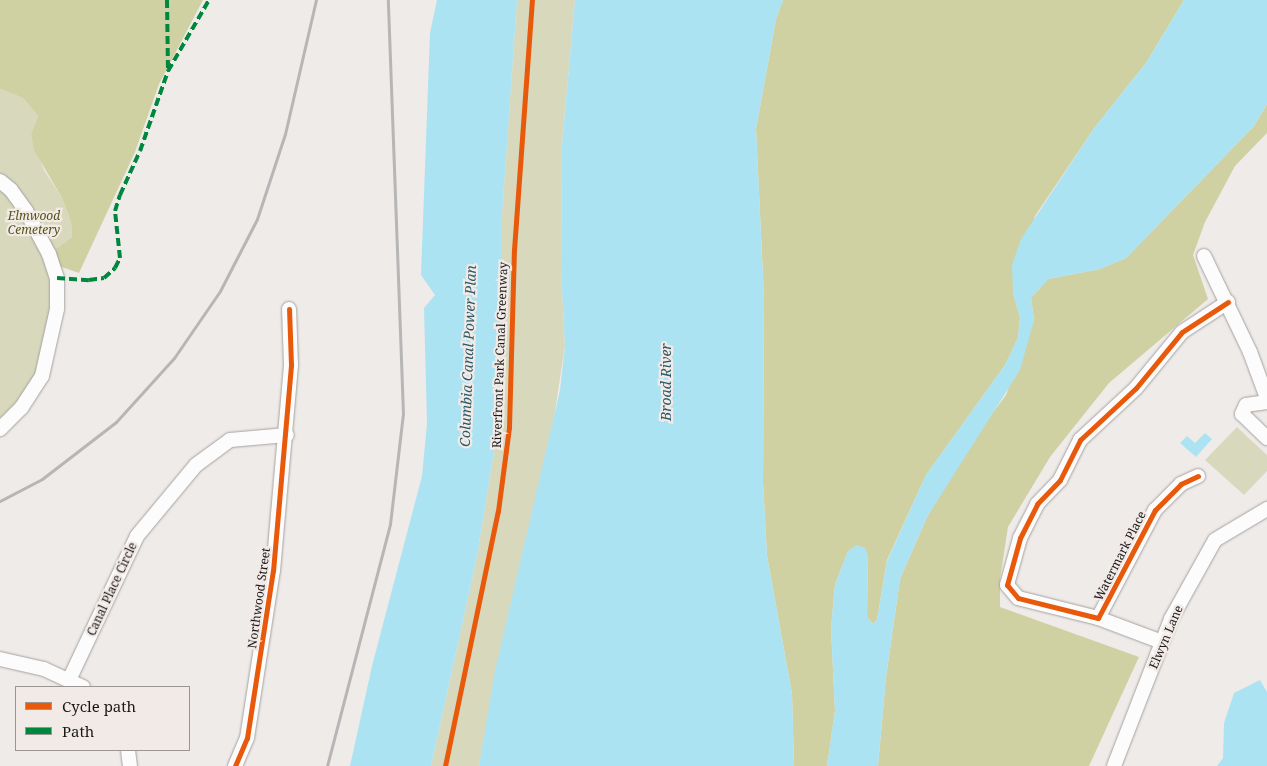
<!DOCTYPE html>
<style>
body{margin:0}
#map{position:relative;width:1267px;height:766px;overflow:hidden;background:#efebe9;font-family:"Noto Serif",serif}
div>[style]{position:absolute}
.green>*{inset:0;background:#d8d9bc}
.forest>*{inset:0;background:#d0d1a2}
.water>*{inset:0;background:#abe3f3}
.roads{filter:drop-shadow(0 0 1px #a4a2a0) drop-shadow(0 0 1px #a4a2a0)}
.minor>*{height:14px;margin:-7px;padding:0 7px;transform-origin:7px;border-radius:7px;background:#fdfcfc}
.rail>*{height:3px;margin:-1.5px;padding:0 1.5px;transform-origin:1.5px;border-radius:1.5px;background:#b7b6b6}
.quiet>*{height:4px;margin-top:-2px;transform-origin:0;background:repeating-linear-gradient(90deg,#00873e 0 8px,transparent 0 12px)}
.cycleway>*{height:5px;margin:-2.5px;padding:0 2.5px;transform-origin:2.5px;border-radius:2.5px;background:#e8590c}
span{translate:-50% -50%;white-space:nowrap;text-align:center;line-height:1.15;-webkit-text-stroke:4.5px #f1eae7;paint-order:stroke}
.park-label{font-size:12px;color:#525416;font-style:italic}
.street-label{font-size:12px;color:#1b1918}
.water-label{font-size:14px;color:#2b5967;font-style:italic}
.legend{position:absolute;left:15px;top:686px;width:175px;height:65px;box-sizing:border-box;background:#f1eae7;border:1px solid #9b9694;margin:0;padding:6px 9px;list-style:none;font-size:15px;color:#1b1918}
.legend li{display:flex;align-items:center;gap:10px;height:25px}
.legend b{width:25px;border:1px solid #9b9694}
</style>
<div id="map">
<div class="green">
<i style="clip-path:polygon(517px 0,575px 0,562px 145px,561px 269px,565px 346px,551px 437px,479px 766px,431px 766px,477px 556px,495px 445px,502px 214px)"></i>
<i style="clip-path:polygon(0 89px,23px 98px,38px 116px,31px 134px,44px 170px,62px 198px,71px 222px,72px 237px,49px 254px,57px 278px,50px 354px,0 429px)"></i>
<i style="clip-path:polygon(1237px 427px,1267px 455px,1267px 471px,1244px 495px,1205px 460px)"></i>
</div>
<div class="forest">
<i style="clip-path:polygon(0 0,203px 0,159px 84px,135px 152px,79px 273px,59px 266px,49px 254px,72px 237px,71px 222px,62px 198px,34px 150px,31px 134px,38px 116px,23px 98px,0 89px)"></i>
<i style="clip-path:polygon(783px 0,1184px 0,1146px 63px,1095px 127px,1035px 216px,1013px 293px,1020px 317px,1018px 338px,1005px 365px,926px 475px,887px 560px,877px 620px,873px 624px,867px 617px,868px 556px,848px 551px,835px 585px,831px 628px,835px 711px,827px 766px,794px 766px,792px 694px,767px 556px,763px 482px,764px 298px,756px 129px,776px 19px)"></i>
<i style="clip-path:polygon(1267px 104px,1267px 133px,1235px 166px,1205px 222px,1193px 255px,1208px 299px,1109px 383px,1050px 457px,1008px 527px,1000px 579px,1000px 607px,1139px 657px,1089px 766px,878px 766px,886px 677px,900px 579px,927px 517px,976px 435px,1006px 395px,1034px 320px,1031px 298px,1048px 279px,1100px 269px,1126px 258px,1254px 126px)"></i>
</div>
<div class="water">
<i style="clip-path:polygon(437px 0,517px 0,502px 214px,500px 365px,495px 445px,477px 556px,431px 766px,350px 766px,372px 666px,422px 476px,427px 424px,424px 308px,435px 295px,421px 275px,430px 33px)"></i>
<i style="clip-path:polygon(575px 0,783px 0,776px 19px,756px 129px,764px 298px,763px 482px,767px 556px,792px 694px,794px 766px,479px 766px,495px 671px,560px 390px,565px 346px,561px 269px,562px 145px)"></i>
<i style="clip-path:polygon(1184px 0,1267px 0,1267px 104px,1254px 126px,1126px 258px,1100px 269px,1048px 279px,1031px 298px,1034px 320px,1020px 370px,927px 517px,900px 579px,886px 677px,878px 766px,827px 766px,835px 711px,831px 628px,835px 585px,848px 551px,857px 545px,865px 548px,868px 556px,867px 617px,873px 624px,877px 620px,887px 561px,926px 475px,1005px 365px,1018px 338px,1020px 317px,1013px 293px,1012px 265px,1021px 239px,1095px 127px,1146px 63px)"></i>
<i style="clip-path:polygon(1205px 433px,1212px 439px,1196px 457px,1180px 443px,1187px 436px,1195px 443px)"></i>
<i style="clip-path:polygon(1260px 680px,1267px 692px,1267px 766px,1217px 766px,1223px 758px,1224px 723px,1234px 693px)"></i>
</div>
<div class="roads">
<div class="minor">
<i style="left:0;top:181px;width:14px;rotate:39deg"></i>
<i style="left:11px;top:190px;width:26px;rotate:54deg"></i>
<i style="left:26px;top:211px;width:49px;rotate:61.9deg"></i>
<i style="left:49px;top:254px;width:25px;rotate:72deg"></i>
<i style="left:57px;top:278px;width:31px;rotate:90deg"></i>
<i style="left:57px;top:309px;width:69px;rotate:102.6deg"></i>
<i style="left:42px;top:376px;width:38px;rotate:123deg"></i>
<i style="left:21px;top:408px;width:30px;rotate:135deg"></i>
<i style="left:1204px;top:256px;width:106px;rotate:64.4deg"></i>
<i style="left:1250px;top:352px;width:49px;rotate:69.7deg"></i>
<i style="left:1267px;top:402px;width:21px;rotate:172deg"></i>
<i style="left:1246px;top:405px;width:10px;rotate:114deg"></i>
<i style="left:1242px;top:414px;width:35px;rotate:44deg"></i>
<i style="left:1198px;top:476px;width:19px;rotate:155deg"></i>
<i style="left:1181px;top:484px;width:37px;rotate:135deg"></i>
<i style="left:1155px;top:510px;width:122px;rotate:117.8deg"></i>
<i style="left:1098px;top:618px;width:82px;rotate:-166deg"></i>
<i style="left:1018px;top:598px;width:17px;rotate:-130deg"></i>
<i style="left:1007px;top:585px;width:49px;rotate:-74.5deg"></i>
<i style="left:1020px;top:538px;width:38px;rotate:-63deg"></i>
<i style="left:1037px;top:504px;width:33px;rotate:-46deg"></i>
<i style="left:1060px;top:480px;width:45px;rotate:-63.4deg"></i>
<i style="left:1080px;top:440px;width:76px;rotate:-42.9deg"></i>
<i style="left:1136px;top:388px;width:72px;rotate:-50.6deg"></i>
<i style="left:1182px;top:332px;width:55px;rotate:-33.1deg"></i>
<i style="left:1098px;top:618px;width:68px;rotate:20.6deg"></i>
<i style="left:0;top:659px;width:45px;rotate:12.8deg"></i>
<i style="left:44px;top:669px;width:43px;rotate:24.8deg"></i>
<i style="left:69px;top:680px;width:159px;rotate:-64.7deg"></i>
<i style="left:137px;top:536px;width:92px;rotate:-50.3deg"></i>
<i style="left:196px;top:465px;width:42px;rotate:-36.3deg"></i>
<i style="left:230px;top:440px;width:57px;rotate:-5deg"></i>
<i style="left:128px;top:750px;width:16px;rotate:83deg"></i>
<i style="left:235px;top:766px;width:30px;rotate:-67deg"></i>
<i style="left:247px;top:738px;width:169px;rotate:-81.2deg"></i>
<i style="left:273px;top:571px;width:207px;rotate:-85deg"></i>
<i style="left:291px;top:365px;width:56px;rotate:-92deg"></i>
<i style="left:1114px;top:766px;width:158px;rotate:-68.8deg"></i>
<i style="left:1171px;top:619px;width:90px;rotate:-60.9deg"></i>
<i style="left:1215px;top:540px;width:61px;rotate:-30.8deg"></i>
</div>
</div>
<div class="rail">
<i style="left:0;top:501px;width:47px;rotate:-27.6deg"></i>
<i style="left:42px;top:479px;width:93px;rotate:-37.6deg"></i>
<i style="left:116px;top:422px;width:86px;rotate:-47.8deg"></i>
<i style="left:174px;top:358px;width:81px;rotate:-55.5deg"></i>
<i style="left:220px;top:291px;width:81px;rotate:-62.8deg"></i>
<i style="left:257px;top:219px;width:89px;rotate:-71.8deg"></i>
<i style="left:285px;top:134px;width:138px;rotate:-77deg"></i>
<i style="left:327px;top:766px;width:250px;rotate:-75.4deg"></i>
<i style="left:390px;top:524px;width:111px;rotate:-83.3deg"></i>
<i style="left:403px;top:414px;width:414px;rotate:-92.1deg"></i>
</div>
<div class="quiet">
<i style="left:167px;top:0;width:71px;rotate:89.2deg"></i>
<i style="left:57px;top:278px;width:32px;rotate:4deg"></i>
<i style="left:89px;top:280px;width:15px;rotate:-8deg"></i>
<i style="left:104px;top:278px;width:15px;rotate:-42deg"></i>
<i style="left:115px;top:268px;width:11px;rotate:-63deg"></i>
<i style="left:120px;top:258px;width:47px;rotate:-96.1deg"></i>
<i style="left:115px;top:211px;width:17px;rotate:-73deg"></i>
<i style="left:120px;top:195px;width:48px;rotate:-65.6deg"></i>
<i style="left:140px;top:151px;width:85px;rotate:-70.7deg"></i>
<i style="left:168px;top:71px;width:82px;rotate:-60deg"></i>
</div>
<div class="cycleway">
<i style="left:1198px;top:476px;width:19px;rotate:155deg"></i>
<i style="left:1181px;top:484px;width:37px;rotate:135deg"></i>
<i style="left:1155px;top:510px;width:122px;rotate:117.8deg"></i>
<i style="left:1098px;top:618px;width:82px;rotate:-166deg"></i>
<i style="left:1018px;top:598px;width:17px;rotate:-130deg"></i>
<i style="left:1007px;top:585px;width:49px;rotate:-74.5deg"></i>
<i style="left:1020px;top:538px;width:38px;rotate:-63deg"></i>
<i style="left:1037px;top:504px;width:33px;rotate:-46deg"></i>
<i style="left:1060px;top:480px;width:45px;rotate:-63.4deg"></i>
<i style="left:1080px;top:440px;width:76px;rotate:-42.9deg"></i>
<i style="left:1136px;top:388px;width:72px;rotate:-50.6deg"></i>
<i style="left:1182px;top:332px;width:55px;rotate:-33.1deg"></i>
<i style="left:235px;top:766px;width:30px;rotate:-67deg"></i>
<i style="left:247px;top:738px;width:169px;rotate:-81.2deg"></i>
<i style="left:273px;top:571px;width:207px;rotate:-85deg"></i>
<i style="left:291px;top:365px;width:56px;rotate:-92deg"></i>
<i style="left:445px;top:766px;width:260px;rotate:-78.3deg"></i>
<i style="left:498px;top:511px;width:85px;rotate:-82.5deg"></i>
<i style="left:509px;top:427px;width:177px;rotate:-88.4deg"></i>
<i style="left:514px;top:250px;width:251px;rotate:-85.9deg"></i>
</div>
<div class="park-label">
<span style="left:34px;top:223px">Elmwood<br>Cemetery</span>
</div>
<div class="street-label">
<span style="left:500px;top:355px;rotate:-88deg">Riverfront Park Canal Greenway</span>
<span style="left:1120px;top:556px;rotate:-63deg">Watermark Place</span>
<span style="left:112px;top:589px;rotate:-65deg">Canal Place Circle</span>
<span style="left:259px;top:598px;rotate:-82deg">Northwood Street</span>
<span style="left:1166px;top:637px;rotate:-67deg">Elwyn Lane</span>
</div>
<div class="water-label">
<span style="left:468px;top:356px;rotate:-88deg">Columbia Canal Power Plan</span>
<span style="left:666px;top:382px;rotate:-90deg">Broad River</span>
</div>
<ul class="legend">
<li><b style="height:6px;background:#e8590c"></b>Cycle path</li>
<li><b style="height:6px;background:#00873e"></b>Path</li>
</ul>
</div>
